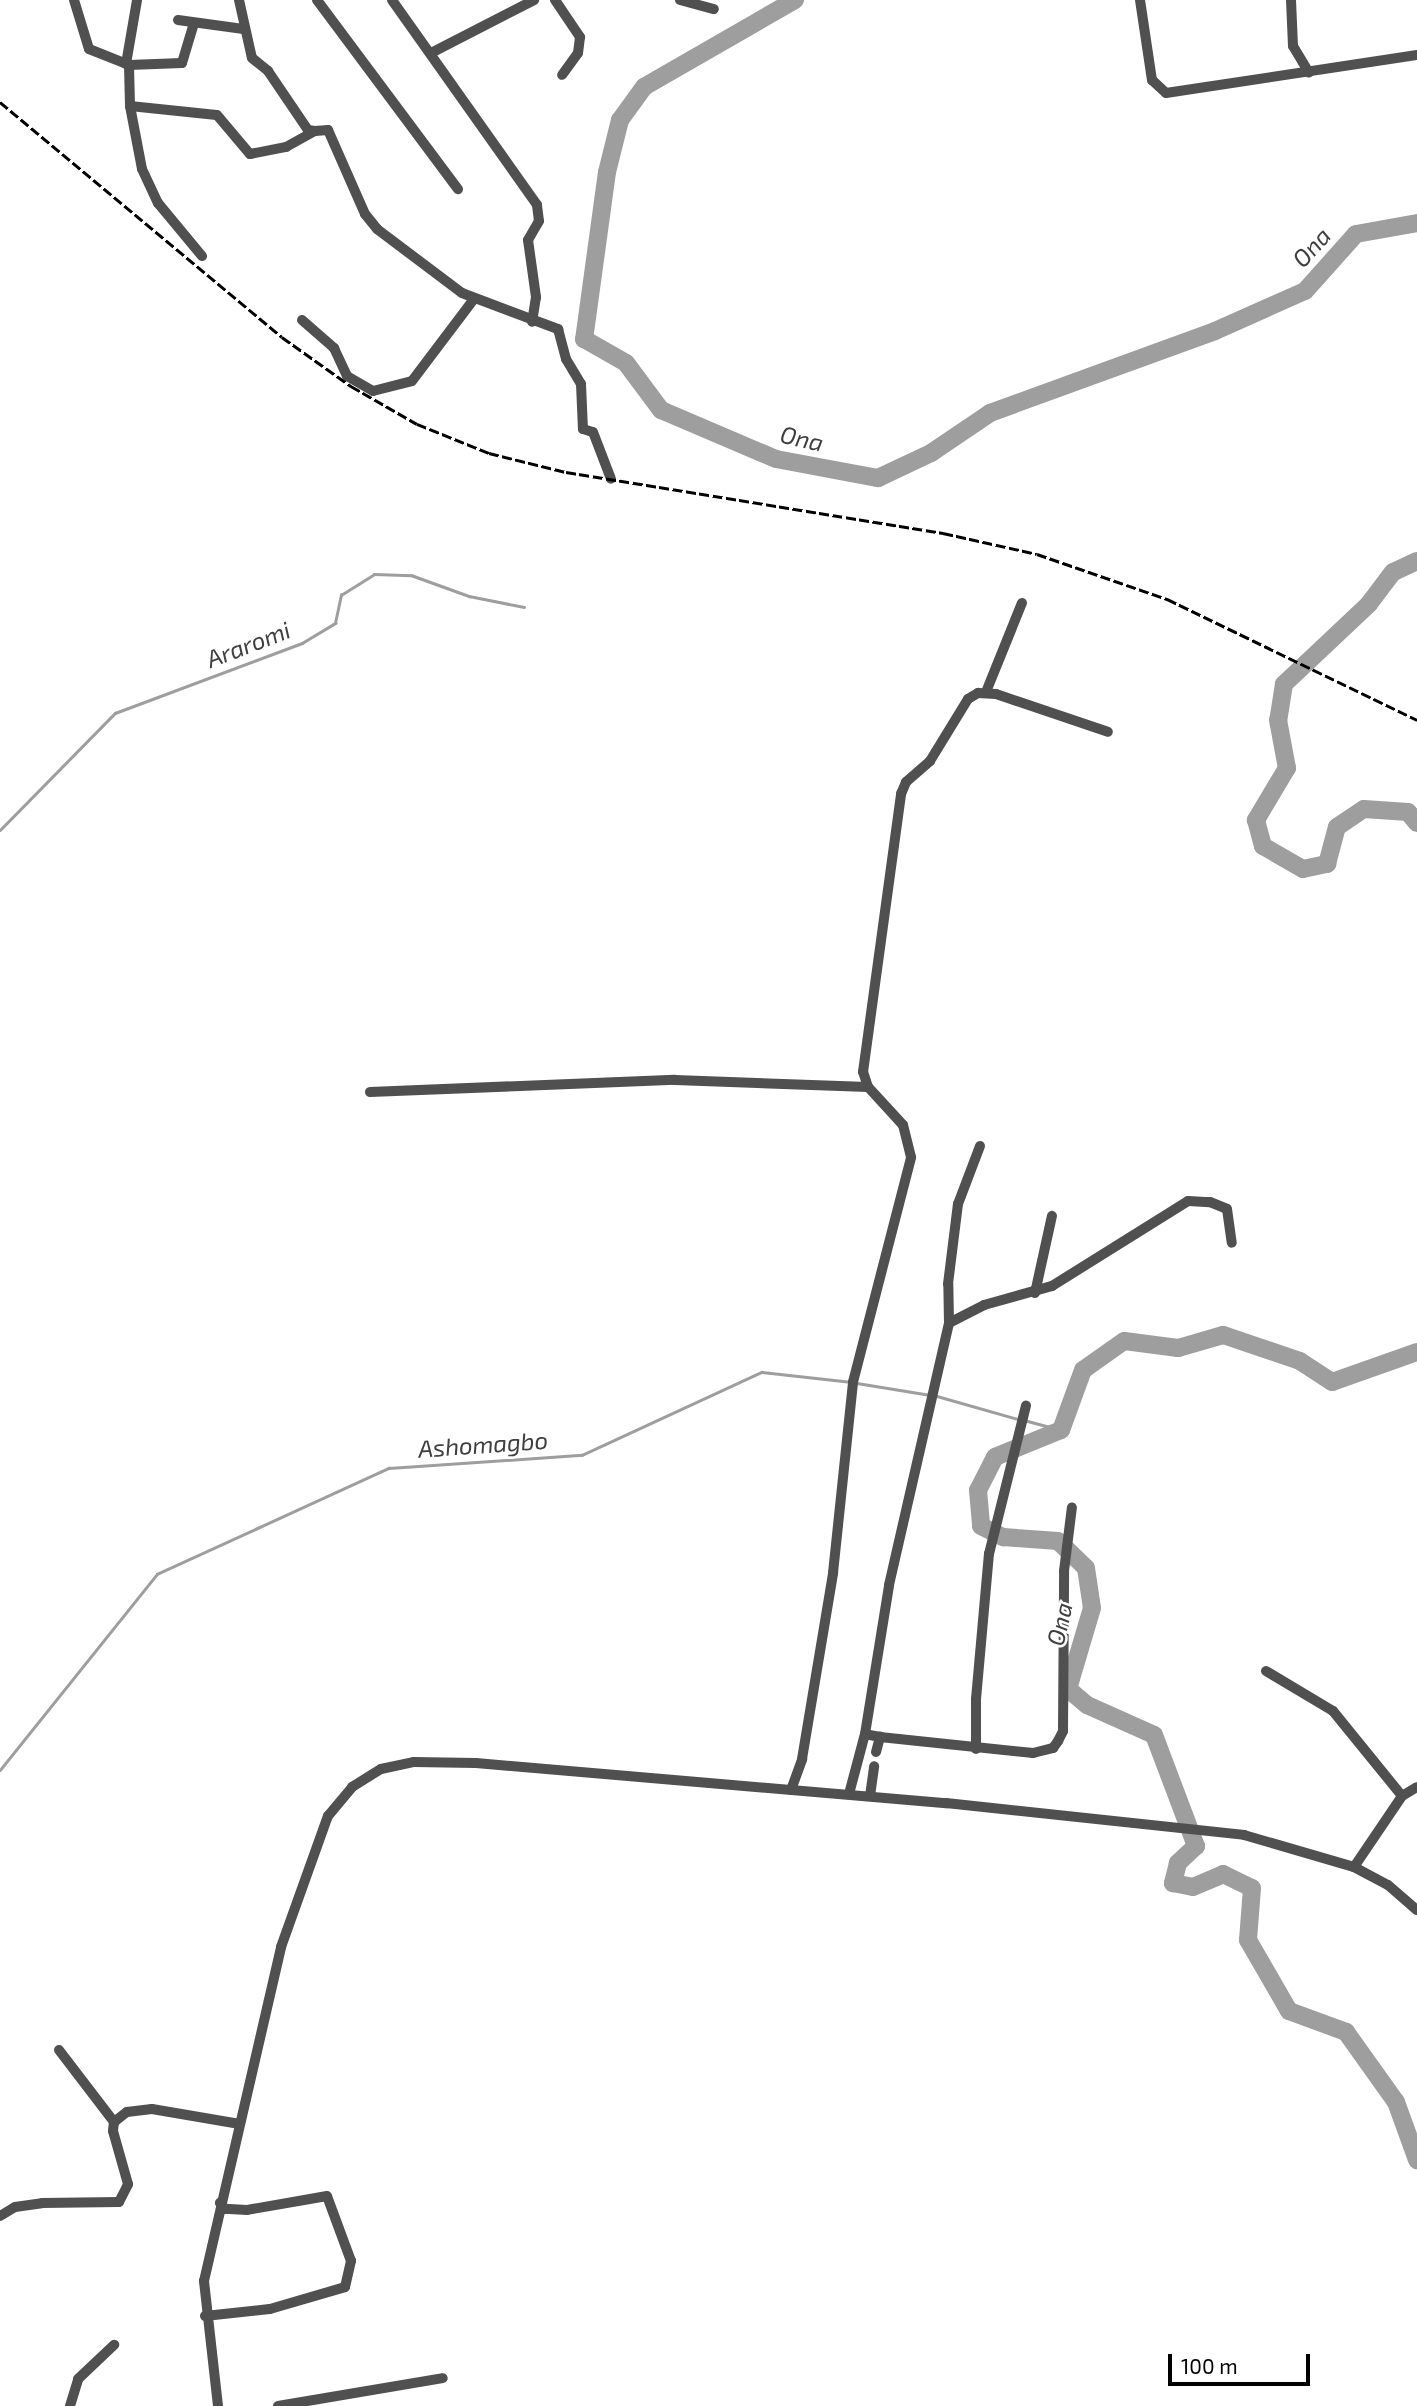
<!DOCTYPE html>
<style>
body{margin:0}
#map{position:relative;width:1417px;height:2406px;overflow:hidden;background:#fff;font-family:"Exo 2",sans-serif}
div>[style]{position:absolute}
.stream>*{height:2.5px;margin:-1.25px;padding:0 1.25px;transform-origin:1.25px;border-radius:1.25px;background:#9e9e9e}
.river>*{height:18px;margin:-9px;padding:0 9px;transform-origin:9px;border-radius:9px;background:#9e9e9e}
.minor>*{height:10px;margin:-5px;padding:0 5px;transform-origin:5px;border-radius:5px;background:#505050}
.rail>*{height:2.5px;margin-top:-1.25px;transform-origin:0;background:repeating-linear-gradient(90deg,#000 0 10px,transparent 0 13.5px)}
span{translate:-50% -50%;white-space:nowrap;text-align:center;line-height:1.15;-webkit-text-stroke:5px #fff;paint-order:stroke}
.water-label{font-size:24px;color:#3f3f3f;font-style:italic}
.scale{position:absolute;left:1168px;top:2354px;width:142px;height:32px;box-sizing:border-box;border:4px solid #000;border-top:0;padding-left:9px;font-size:21px;line-height:24px;white-space:nowrap;color:#000;-webkit-text-stroke:5px #fff;paint-order:stroke}
</style>
<div id="map">
<div class="stream">
<i style="left:0;top:830px;width:164px;rotate:-45.5deg"></i>
<i style="left:115px;top:713px;width:200px;rotate:-20.5deg"></i>
<i style="left:302px;top:643px;width:39px;rotate:-31deg"></i>
<i style="left:335px;top:623px;width:29px;rotate:-78deg"></i>
<i style="left:341px;top:595px;width:39px;rotate:-32deg"></i>
<i style="left:374px;top:574px;width:37px;rotate:2deg"></i>
<i style="left:411px;top:575px;width:62px;rotate:19.9deg"></i>
<i style="left:469px;top:596px;width:56px;rotate:11.3deg"></i>
<i style="left:857px;top:1383px;width:74px;rotate:9.3deg"></i>
<i style="left:937px;top:1396px;width:84px;rotate:15.9deg"></i>
<i style="left:1024px;top:1420px;width:38px;rotate:15deg"></i>
<i style="left:0;top:1770px;width:251px;rotate:-51.3deg"></i>
<i style="left:157px;top:1574px;width:255px;rotate:-24.6deg"></i>
<i style="left:389px;top:1468px;width:193px;rotate:-3.9deg"></i>
<i style="left:582px;top:1455px;width:198px;rotate:-24.8deg"></i>
<i style="left:762px;top:1372px;width:90px;rotate:6.4deg"></i>
</div>
<div class="river">
<i style="left:795px;top:0;width:174px;rotate:150.1deg"></i>
<i style="left:644px;top:87px;width:41px;rotate:126deg"></i>
<i style="left:620px;top:120px;width:54px;rotate:104deg"></i>
<i style="left:607px;top:172px;width:169px;rotate:97.8deg"></i>
<i style="left:584px;top:339px;width:48px;rotate:29.7deg"></i>
<i style="left:626px;top:363px;width:59px;rotate:53.3deg"></i>
<i style="left:661px;top:410px;width:125px;rotate:23.1deg"></i>
<i style="left:776px;top:459px;width:104px;rotate:10.6deg"></i>
<i style="left:878px;top:478px;width:59px;rotate:-25.3deg"></i>
<i style="left:931px;top:453px;width:71px;rotate:-34.1deg"></i>
<i style="left:990px;top:413px;width:239px;rotate:-20deg"></i>
<i style="left:1215px;top:331px;width:98px;rotate:-24deg"></i>
<i style="left:1305px;top:291px;width:76px;rotate:-48.2deg"></i>
<i style="left:1356px;top:234px;width:62px;rotate:-10.2deg"></i>
<i style="left:1417px;top:561px;width:26px;rotate:155deg"></i>
<i style="left:1393px;top:572px;width:40px;rotate:127deg"></i>
<i style="left:1369px;top:604px;width:117px;rotate:136.7deg"></i>
<i style="left:1284px;top:684px;width:36px;rotate:99deg"></i>
<i style="left:1278px;top:720px;width:49px;rotate:79.4deg"></i>
<i style="left:1287px;top:768px;width:61px;rotate:120.8deg"></i>
<i style="left:1256px;top:820px;width:27px;rotate:75deg"></i>
<i style="left:1263px;top:846px;width:46px;rotate:29.9deg"></i>
<i style="left:1303px;top:869px;width:25px;rotate:-12deg"></i>
<i style="left:1327px;top:864px;width:38px;rotate:-75deg"></i>
<i style="left:1337px;top:827px;width:32px;rotate:-34deg"></i>
<i style="left:1364px;top:809px;width:44px;rotate:3.9deg"></i>
<i style="left:1408px;top:812px;width:14px;rotate:51deg"></i>
<i style="left:1417px;top:1352px;width:90px;rotate:160.6deg"></i>
<i style="left:1332px;top:1382px;width:38px;rotate:-147deg"></i>
<i style="left:1300px;top:1361px;width:81px;rotate:-161.3deg"></i>
<i style="left:1223px;top:1335px;width:47px;rotate:163.9deg"></i>
<i style="left:1178px;top:1348px;width:54px;rotate:-172.6deg"></i>
<i style="left:1124px;top:1341px;width:50px;rotate:144.7deg"></i>
<i style="left:1083px;top:1370px;width:64px;rotate:110.1deg"></i>
<i style="left:1061px;top:1430px;width:71px;rotate:157.8deg"></i>
<i style="left:995px;top:1457px;width:37px;rotate:117deg"></i>
<i style="left:978px;top:1490px;width:36px;rotate:85deg"></i>
<i style="left:981px;top:1526px;width:25px;rotate:27deg"></i>
<i style="left:1003px;top:1537px;width:55px;rotate:4.2deg"></i>
<i style="left:1058px;top:1541px;width:39px;rotate:44deg"></i>
<i style="left:1086px;top:1568px;width:40px;rotate:81.5deg"></i>
<i style="left:1092px;top:1608px;width:84px;rotate:106.5deg"></i>
<i style="left:1068px;top:1689px;width:25px;rotate:40deg"></i>
<i style="left:1087px;top:1705px;width:73px;rotate:24.1deg"></i>
<i style="left:1154px;top:1735px;width:119px;rotate:69.3deg"></i>
<i style="left:1196px;top:1846px;width:25px;rotate:137deg"></i>
<i style="left:1178px;top:1863px;width:21px;rotate:104deg"></i>
<i style="left:1173px;top:1883px;width:20px;rotate:11deg"></i>
<i style="left:1193px;top:1887px;width:33px;rotate:-23deg"></i>
<i style="left:1223px;top:1874px;width:32px;rotate:26deg"></i>
<i style="left:1252px;top:1888px;width:52px;rotate:94.4deg"></i>
<i style="left:1248px;top:1940px;width:82px;rotate:60deg"></i>
<i style="left:1289px;top:2011px;width:61px;rotate:20.2deg"></i>
<i style="left:1346px;top:2032px;width:86px;rotate:54.5deg"></i>
<i style="left:1396px;top:2102px;width:62px;rotate:70.1deg"></i>
</div>
<div class="minor">
<i style="left:74px;top:0;width:51px;rotate:73deg"></i>
<i style="left:89px;top:49px;width:43px;rotate:21.8deg"></i>
<i style="left:129px;top:65px;width:53px;rotate:-2.2deg"></i>
<i style="left:182px;top:63px;width:42px;rotate:-73.3deg"></i>
<i style="left:239px;top:0;width:59px;rotate:77.4deg"></i>
<i style="left:252px;top:58px;width:21px;rotate:39deg"></i>
<i style="left:268px;top:71px;width:71px;rotate:55.9deg"></i>
<i style="left:308px;top:130px;width:7px;rotate:8deg"></i>
<i style="left:317px;top:0;width:236px;rotate:53.3deg"></i>
<i style="left:392px;top:0;width:251px;rotate:54.7deg"></i>
<i style="left:537px;top:205px;width:16px;rotate:83deg"></i>
<i style="left:539px;top:221px;width:22px;rotate:120deg"></i>
<i style="left:528px;top:240px;width:58px;rotate:82deg"></i>
<i style="left:536px;top:297px;width:25px;rotate:99deg"></i>
<i style="left:555px;top:0;width:45px;rotate:56deg"></i>
<i style="left:580px;top:37px;width:16px;rotate:97deg"></i>
<i style="left:578px;top:53px;width:27px;rotate:126deg"></i>
<i style="left:680px;top:0;width:35px;rotate:15deg"></i>
<i style="left:1140px;top:0;width:81px;rotate:81.5deg"></i>
<i style="left:1152px;top:80px;width:19px;rotate:43deg"></i>
<i style="left:1166px;top:93px;width:254px;rotate:-8.6deg"></i>
<i style="left:1291px;top:0;width:46px;rotate:87.5deg"></i>
<i style="left:1293px;top:46px;width:31px;rotate:59deg"></i>
<i style="left:178px;top:20px;width:66px;rotate:7.9deg"></i>
<i style="left:431px;top:53px;width:116px;rotate:-27.2deg"></i>
<i style="left:126px;top:64px;width:65px;rotate:-80.2deg"></i>
<i style="left:129px;top:65px;width:41px;rotate:88.6deg"></i>
<i style="left:130px;top:106px;width:64px;rotate:79.2deg"></i>
<i style="left:142px;top:169px;width:38px;rotate:65deg"></i>
<i style="left:158px;top:203px;width:69px;rotate:50.3deg"></i>
<i style="left:130px;top:106px;width:87px;rotate:5.9deg"></i>
<i style="left:217px;top:115px;width:51px;rotate:49.8deg"></i>
<i style="left:250px;top:154px;width:37px;rotate:-11deg"></i>
<i style="left:286px;top:147px;width:33px;rotate:-29deg"></i>
<i style="left:315px;top:131px;width:13px;rotate:-4deg"></i>
<i style="left:328px;top:130px;width:92px;rotate:66.2deg"></i>
<i style="left:365px;top:214px;width:19px;rotate:51deg"></i>
<i style="left:377px;top:229px;width:106px;rotate:37deg"></i>
<i style="left:462px;top:293px;width:103px;rotate:20.6deg"></i>
<i style="left:558px;top:329px;width:31px;rotate:75deg"></i>
<i style="left:566px;top:359px;width:29px;rotate:59deg"></i>
<i style="left:581px;top:384px;width:45px;rotate:87.5deg"></i>
<i style="left:583px;top:429px;width:10px;rotate:17deg"></i>
<i style="left:593px;top:432px;width:50px;rotate:69deg"></i>
<i style="left:302px;top:320px;width:43px;rotate:41.2deg"></i>
<i style="left:334px;top:348px;width:31px;rotate:65deg"></i>
<i style="left:347px;top:376px;width:30px;rotate:30deg"></i>
<i style="left:373px;top:391px;width:40px;rotate:-14.4deg"></i>
<i style="left:412px;top:381px;width:103px;rotate:-52.9deg"></i>
<i style="left:986px;top:692px;width:96px;rotate:-68deg"></i>
<i style="left:370px;top:1092px;width:305px;rotate:-2.3deg"></i>
<i style="left:675px;top:1080px;width:193px;rotate:2.1deg"></i>
<i style="left:1035px;top:1293px;width:79px;rotate:-77.6deg"></i>
<i style="left:949px;top:1323px;width:39px;rotate:-27deg"></i>
<i style="left:984px;top:1305px;width:71px;rotate:-15.6deg"></i>
<i style="left:1052px;top:1286px;width:160px;rotate:-32deg"></i>
<i style="left:1188px;top:1201px;width:22px;rotate:3deg"></i>
<i style="left:1210px;top:1202px;width:18px;rotate:22deg"></i>
<i style="left:1227px;top:1209px;width:34px;rotate:82deg"></i>
<i style="left:1266px;top:1671px;width:78px;rotate:30.8deg"></i>
<i style="left:1333px;top:1711px;width:109px;rotate:50.9deg"></i>
<i style="left:880px;top:1737px;width:154px;rotate:6deg"></i>
<i style="left:1033px;top:1753px;width:21px;rotate:-14deg"></i>
<i style="left:1053px;top:1748px;width:9px;rotate:-54deg"></i>
<i style="left:1058px;top:1741px;width:11px;rotate:-63deg"></i>
<i style="left:1063px;top:1731px;width:160px;rotate:-89.6deg"></i>
<i style="left:1064px;top:1571px;width:64px;rotate:-82.9deg"></i>
<i style="left:976px;top:1749px;width:50px;rotate:-90deg"></i>
<i style="left:976px;top:1699px;width:146px;rotate:-84.9deg"></i>
<i style="left:989px;top:1554px;width:153px;rotate:-76deg"></i>
<i style="left:876px;top:1752px;width:16px;rotate:-75deg"></i>
<i style="left:880px;top:1737px;width:15px;rotate:-169deg"></i>
<i style="left:865px;top:1734px;width:151px;rotate:-80.8deg"></i>
<i style="left:889px;top:1585px;width:269px;rotate:-77.1deg"></i>
<i style="left:949px;top:1323px;width:39px;rotate:-91deg"></i>
<i style="left:948px;top:1284px;width:81px;rotate:-82.9deg"></i>
<i style="left:958px;top:1204px;width:62px;rotate:-69.2deg"></i>
<i style="left:791px;top:1790px;width:33px;rotate:-70deg"></i>
<i style="left:802px;top:1759px;width:189px;rotate:-80.5deg"></i>
<i style="left:833px;top:1573px;width:192px;rotate:-84deg"></i>
<i style="left:853px;top:1382px;width:232px;rotate:-75.5deg"></i>
<i style="left:911px;top:1157px;width:33px;rotate:-104deg"></i>
<i style="left:903px;top:1125px;width:52px;rotate:-132.6deg"></i>
<i style="left:868px;top:1087px;width:16px;rotate:-108deg"></i>
<i style="left:863px;top:1072px;width:281px;rotate:-82.2deg"></i>
<i style="left:901px;top:794px;width:13px;rotate:-67deg"></i>
<i style="left:906px;top:782px;width:32px;rotate:-41deg"></i>
<i style="left:930px;top:761px;width:73px;rotate:-58.5deg"></i>
<i style="left:968px;top:699px;width:12px;rotate:-31deg"></i>
<i style="left:978px;top:693px;width:18px;rotate:3deg"></i>
<i style="left:996px;top:694px;width:118px;rotate:18.7deg"></i>
<i style="left:849px;top:1794px;width:62px;rotate:-75.1deg"></i>
<i style="left:870px;top:1796px;width:30px;rotate:-82deg"></i>
<i style="left:1354px;top:1867px;width:86px;rotate:-55.9deg"></i>
<i style="left:1402px;top:1796px;width:17px;rotate:-31deg"></i>
<i style="left:59px;top:2050px;width:91px;rotate:52.6deg"></i>
<i style="left:0;top:2216px;width:17px;rotate:-31deg"></i>
<i style="left:15px;top:2207px;width:27px;rotate:-8deg"></i>
<i style="left:42px;top:2203px;width:77px;rotate:-0.7deg"></i>
<i style="left:119px;top:2202px;width:20px;rotate:-63deg"></i>
<i style="left:128px;top:2184px;width:55px;rotate:-105.8deg"></i>
<i style="left:113px;top:2131px;width:9px;rotate:-84deg"></i>
<i style="left:114px;top:2122px;width:16px;rotate:-38deg"></i>
<i style="left:127px;top:2112px;width:25px;rotate:-7deg"></i>
<i style="left:152px;top:2109px;width:89px;rotate:9.7deg"></i>
<i style="left:205px;top:2316px;width:65px;rotate:-6.1deg"></i>
<i style="left:270px;top:2309px;width:78px;rotate:-16.3deg"></i>
<i style="left:345px;top:2287px;width:27px;rotate:-77deg"></i>
<i style="left:351px;top:2261px;width:69px;rotate:-110.3deg"></i>
<i style="left:327px;top:2196px;width:81px;rotate:170.1deg"></i>
<i style="left:247px;top:2210px;width:22px;rotate:-177deg"></i>
<i style="left:225px;top:2209px;width:8px;rotate:-130deg"></i>
<i style="left:70px;top:2406px;width:28px;rotate:-73deg"></i>
<i style="left:78px;top:2379px;width:50px;rotate:-43.4deg"></i>
<i style="left:218px;top:2406px;width:126px;rotate:-96.4deg"></i>
<i style="left:204px;top:2281px;width:343px;rotate:-77deg"></i>
<i style="left:281px;top:1947px;width:139px;rotate:-70.3deg"></i>
<i style="left:328px;top:1816px;width:38px;rotate:-50deg"></i>
<i style="left:352px;top:1787px;width:34px;rotate:-32deg"></i>
<i style="left:381px;top:1769px;width:34px;rotate:-12deg"></i>
<i style="left:414px;top:1762px;width:62px;rotate:0.9deg"></i>
<i style="left:476px;top:1763px;width:472px;rotate:4.9deg"></i>
<i style="left:946px;top:1803px;width:300px;rotate:6.1deg"></i>
<i style="left:1244px;top:1835px;width:115px;rotate:16.2deg"></i>
<i style="left:1354px;top:1867px;width:38px;rotate:28deg"></i>
<i style="left:1388px;top:1885px;width:38px;rotate:41deg"></i>
<i style="left:278px;top:2406px;width:167px;rotate:-9.6deg"></i>
</div>
<div class="rail">
<i style="left:0;top:102px;width:367px;rotate:39.8deg"></i>
<i style="left:282px;top:337px;width:85px;rotate:35.4deg"></i>
<i style="left:351px;top:386px;width:76px;rotate:29.9deg"></i>
<i style="left:417px;top:424px;width:78px;rotate:21.9deg"></i>
<i style="left:489px;top:453px;width:79px;rotate:13.9deg"></i>
<i style="left:566px;top:472px;width:382px;rotate:9.2deg"></i>
<i style="left:943px;top:533px;width:96px;rotate:12.6deg"></i>
<i style="left:1037px;top:554px;width:138px;rotate:19.1deg"></i>
<i style="left:1167px;top:599px;width:278px;rotate:25.8deg"></i>
</div>
<div class="water-label">
<span style="left:1311px;top:247px;rotate:-48deg">Ona</span>
<span style="left:802px;top:438px;rotate:13deg">Ona</span>
<span style="left:248px;top:644px;rotate:-21deg">Araromi</span>
<span style="left:483px;top:1444px;rotate:-4deg">Ashomagbo</span>
<span style="left:1059px;top:1624px;rotate:-77deg">Ona</span>
</div>
<div class="scale">100 m</div>
</div>
